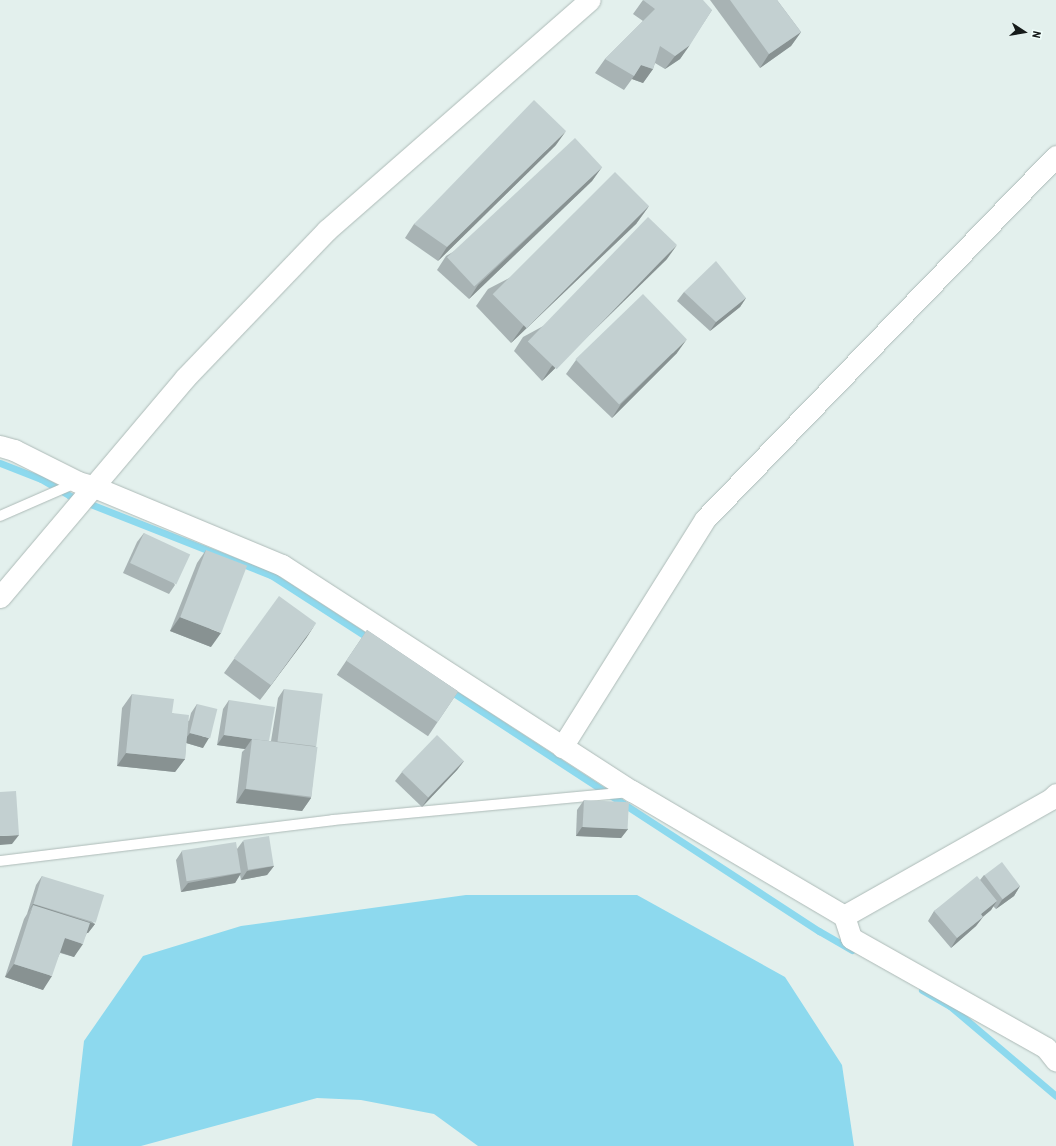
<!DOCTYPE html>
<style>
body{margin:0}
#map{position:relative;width:1056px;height:1146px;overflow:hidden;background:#e3f0ed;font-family:"Roboto Condensed",sans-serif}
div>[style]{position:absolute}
.water>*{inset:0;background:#8dd9ee}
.stream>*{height:7px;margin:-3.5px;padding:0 3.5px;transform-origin:3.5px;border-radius:3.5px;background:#8dd9ee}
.roads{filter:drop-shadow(0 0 1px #adbab7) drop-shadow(0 0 1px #adbab7)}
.lane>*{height:10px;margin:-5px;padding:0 5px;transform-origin:5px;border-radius:5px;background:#fff}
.street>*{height:21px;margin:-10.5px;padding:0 10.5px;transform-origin:10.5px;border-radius:10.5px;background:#fff}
.wall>*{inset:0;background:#a8b3b4;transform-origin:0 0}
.shaded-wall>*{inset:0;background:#889292}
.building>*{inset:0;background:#c3d0d1;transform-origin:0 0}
span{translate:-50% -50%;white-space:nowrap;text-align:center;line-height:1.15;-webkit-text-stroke:4px #f0fefb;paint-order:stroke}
.north{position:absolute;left:1004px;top:12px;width:40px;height:40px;-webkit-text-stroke:3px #f0fefb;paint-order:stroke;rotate:102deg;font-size:11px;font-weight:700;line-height:16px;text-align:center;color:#161b1a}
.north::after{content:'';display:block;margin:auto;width:14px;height:18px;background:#161b1a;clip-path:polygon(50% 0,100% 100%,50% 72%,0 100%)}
</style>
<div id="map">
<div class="water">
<i style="clip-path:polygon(466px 895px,637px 895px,785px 977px,842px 1065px,854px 1146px,478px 1146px,434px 1114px,361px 1100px,317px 1098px,141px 1146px,72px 1146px,84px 1041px,143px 956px,241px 926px)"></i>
</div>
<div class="stream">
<i style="left:0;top:463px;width:44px;rotate:21.3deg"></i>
<i style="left:41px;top:479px;width:34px;rotate:30deg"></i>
<i style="left:70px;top:496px;width:216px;rotate:21.5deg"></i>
<i style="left:271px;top:575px;width:118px;rotate:32.9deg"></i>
<i style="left:449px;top:690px;width:442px;rotate:33.1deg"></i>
<i style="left:819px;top:931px;width:38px;rotate:30deg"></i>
<i style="left:922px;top:990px;width:32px;rotate:30deg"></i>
<i style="left:950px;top:1006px;width:139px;rotate:40.3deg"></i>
</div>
<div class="roads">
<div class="lane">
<i style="left:0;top:516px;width:85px;rotate:-23.6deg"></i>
<i style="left:0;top:861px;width:336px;rotate:-7deg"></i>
<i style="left:333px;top:820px;width:296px;rotate:-5.4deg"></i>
</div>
<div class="street">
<i style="left:0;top:446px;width:15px;rotate:16deg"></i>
<i style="left:14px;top:450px;width:72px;rotate:26.6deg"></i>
<i style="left:78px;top:482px;width:15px;rotate:16deg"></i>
<i style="left:92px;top:486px;width:206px;rotate:22.6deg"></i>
<i style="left:282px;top:565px;width:417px;rotate:32.9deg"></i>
<i style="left:632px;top:791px;width:246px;rotate:30.5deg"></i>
<i style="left:844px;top:916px;width:23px;rotate:72deg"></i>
<i style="left:851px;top:938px;width:224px;rotate:29.4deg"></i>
<i style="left:1046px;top:1048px;width:16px;rotate:52deg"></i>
<i style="left:0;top:597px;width:287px;rotate:-49.8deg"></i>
<i style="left:185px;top:378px;width:205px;rotate:-46.2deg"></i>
<i style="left:327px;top:230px;width:349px;rotate:-41.2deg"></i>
<i style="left:562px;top:747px;width:269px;rotate:-57.9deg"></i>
<i style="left:705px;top:519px;width:505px;rotate:-45.96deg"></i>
<i style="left:844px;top:916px;width:238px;rotate:-29.5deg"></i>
<i style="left:1051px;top:799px;width:7px;rotate:-45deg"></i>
</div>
</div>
<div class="wall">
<i style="clip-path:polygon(643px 0,712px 10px,680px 59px,665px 69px,655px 63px,653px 69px,643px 83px,632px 79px,624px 90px,595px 73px,605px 59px,643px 21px,633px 14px)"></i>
<i style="clip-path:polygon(710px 0,777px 0,801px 32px,791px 46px,760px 68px)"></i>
<i style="clip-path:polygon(556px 145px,438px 261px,405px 238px,414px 224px)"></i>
<i style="clip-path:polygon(602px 167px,592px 181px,469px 299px,437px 270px,446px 256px)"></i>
<i style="clip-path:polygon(649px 206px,636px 224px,511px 343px,476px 306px,488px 289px)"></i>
<i style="clip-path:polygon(667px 259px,542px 381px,514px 351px,523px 337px)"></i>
<i style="clip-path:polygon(684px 292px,746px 298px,740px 307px,710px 331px,677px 301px)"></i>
<i style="clip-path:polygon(677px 353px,612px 418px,566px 374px,576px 360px)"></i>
<i style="clip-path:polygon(144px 533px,175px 585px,169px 594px,123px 573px,137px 542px)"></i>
<i style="clip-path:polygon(206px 550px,211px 647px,170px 631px,197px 563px)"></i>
<i style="left:367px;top:630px;width:110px;height:54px;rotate:34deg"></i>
<i style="clip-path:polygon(307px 637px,260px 700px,224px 673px,234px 659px)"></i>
<i style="clip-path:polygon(284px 689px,316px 747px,311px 798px,302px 811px,236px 803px,242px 752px,245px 749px,217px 745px,223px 709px,229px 700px,269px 741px,271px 741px,278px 698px)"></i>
<i style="clip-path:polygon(132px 694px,189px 721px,191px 713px,197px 704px,203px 748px,186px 743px,185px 759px,175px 772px,117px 766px,122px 708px)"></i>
<i style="clip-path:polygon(464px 761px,457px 770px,422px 807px,395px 781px,402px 772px)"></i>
<i style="clip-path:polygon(584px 800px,628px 829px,621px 838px,576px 836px,577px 810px)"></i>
<i style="clip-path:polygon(243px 841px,274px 866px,267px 875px,241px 880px,240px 875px,235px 883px,181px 892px,176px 860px,182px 851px,237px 849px)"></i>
<i style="clip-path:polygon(984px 875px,1020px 886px,1014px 896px,996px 909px,993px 906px,991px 910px,983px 917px,976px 926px,951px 948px,928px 921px,934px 911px,980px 880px)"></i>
<i style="clip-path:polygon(42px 876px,95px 924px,88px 933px,87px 933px,74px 957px,60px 953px,43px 990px,5px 977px,24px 919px,27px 914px,36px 885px)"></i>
</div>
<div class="shaded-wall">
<i style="clip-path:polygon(801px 32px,791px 46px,760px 68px,769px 54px)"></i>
<i style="clip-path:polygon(690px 45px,680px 59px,665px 69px,675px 56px)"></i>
<i style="clip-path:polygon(641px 65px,653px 69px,643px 83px,632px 79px)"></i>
<i style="clip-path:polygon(566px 131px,556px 145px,438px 261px,447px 247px)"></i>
<i style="clip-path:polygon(602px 167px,592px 181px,469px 299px,478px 285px)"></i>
<i style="clip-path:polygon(649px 206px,636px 224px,511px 343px,524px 325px)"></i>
<i style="clip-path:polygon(677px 245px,667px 259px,542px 381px,551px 367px)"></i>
<i style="clip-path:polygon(746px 298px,740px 307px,710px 331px,716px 322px)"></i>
<i style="clip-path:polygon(687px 339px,677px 353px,612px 418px,621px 404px)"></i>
<i style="clip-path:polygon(180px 617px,221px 633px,211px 647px,170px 631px)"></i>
<i style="clip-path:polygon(316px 623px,307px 637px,260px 700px,270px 686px)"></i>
<i style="clip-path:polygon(190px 733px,209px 738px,203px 748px,183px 742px)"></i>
<i style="clip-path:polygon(224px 735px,252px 739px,245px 749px,217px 745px)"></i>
<i style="clip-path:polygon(126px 753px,185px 759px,175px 772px,117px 766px)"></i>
<i style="clip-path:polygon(464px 761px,457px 770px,422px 807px,428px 798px)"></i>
<i style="clip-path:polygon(245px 789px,311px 798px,302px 811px,236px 803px)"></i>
<i style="clip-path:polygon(582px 827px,628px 829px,621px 838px,576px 836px)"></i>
<i style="clip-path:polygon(19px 835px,12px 844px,0 845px,0 836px)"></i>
<i style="clip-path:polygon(274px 866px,267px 875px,241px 880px,247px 871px)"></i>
<i style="clip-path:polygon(241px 873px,235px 883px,181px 892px,188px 883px)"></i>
<i style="clip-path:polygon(1020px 886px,1014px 896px,996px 909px,1002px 900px)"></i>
<i style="clip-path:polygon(997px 901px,991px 910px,974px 924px,981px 914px)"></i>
<i style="clip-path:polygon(33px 904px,95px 924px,88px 933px,30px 915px,33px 905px,27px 914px)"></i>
<i style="clip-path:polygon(983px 917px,976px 926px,951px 948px,957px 938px)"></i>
<i style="clip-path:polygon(65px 938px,83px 944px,74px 957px,56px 951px)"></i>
<i style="clip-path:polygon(14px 964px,52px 976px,43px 990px,5px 977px)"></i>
</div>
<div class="building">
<i style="clip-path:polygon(643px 0,703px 0,712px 10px,690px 45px,675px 56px,660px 46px,653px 69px,641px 65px,634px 76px,605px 59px,655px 9px)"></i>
<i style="clip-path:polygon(730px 0,777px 0,801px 32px,769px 54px)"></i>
<i style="clip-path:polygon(534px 100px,566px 131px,447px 247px,414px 224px)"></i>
<i style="left:575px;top:138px;width:40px;height:175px;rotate:47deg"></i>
<i style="left:615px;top:172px;width:48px;height:173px;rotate:45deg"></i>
<i style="left:648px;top:217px;width:40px;height:173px;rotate:44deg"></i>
<i style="clip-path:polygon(716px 261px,746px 298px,716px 322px,684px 292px)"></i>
<i style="left:643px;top:294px;width:63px;height:94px;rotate:46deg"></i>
<i style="left:144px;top:533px;width:51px;height:33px;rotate:25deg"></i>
<i style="left:206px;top:550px;width:44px;height:72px;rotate:21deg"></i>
<i style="left:279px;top:596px;width:46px;height:77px;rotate:36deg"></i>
<i style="left:367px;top:630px;width:110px;height:37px;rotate:34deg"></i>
<i style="left:284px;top:689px;width:39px;height:53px;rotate:7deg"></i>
<i style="clip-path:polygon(132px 694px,174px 699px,172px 713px,189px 715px,185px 759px,126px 753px)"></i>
<i style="clip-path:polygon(229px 700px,275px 707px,269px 741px,252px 739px,224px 735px)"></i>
<i style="left:197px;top:704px;width:21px;height:30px;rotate:14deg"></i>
<i style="left:437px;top:735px;width:37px;height:51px;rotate:44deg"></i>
<i style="left:252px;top:739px;width:66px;height:50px;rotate:7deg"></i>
<i style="clip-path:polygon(16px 791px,19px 835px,0 836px,0 792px)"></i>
<i style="left:584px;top:800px;width:45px;height:27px;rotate:3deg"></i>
<i style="left:269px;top:836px;width:30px;height:26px;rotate:81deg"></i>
<i style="left:236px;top:842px;width:31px;height:55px;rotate:81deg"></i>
<i style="left:1002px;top:862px;width:30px;height:22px;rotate:53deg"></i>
<i style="left:42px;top:876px;width:65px;height:29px;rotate:17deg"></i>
<i style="clip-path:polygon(977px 876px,997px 901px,981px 914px,983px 917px,957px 938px,934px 911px)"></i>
<i style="clip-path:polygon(33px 905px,90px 923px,83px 944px,65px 938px,52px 976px,14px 964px)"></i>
</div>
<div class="north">N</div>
</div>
